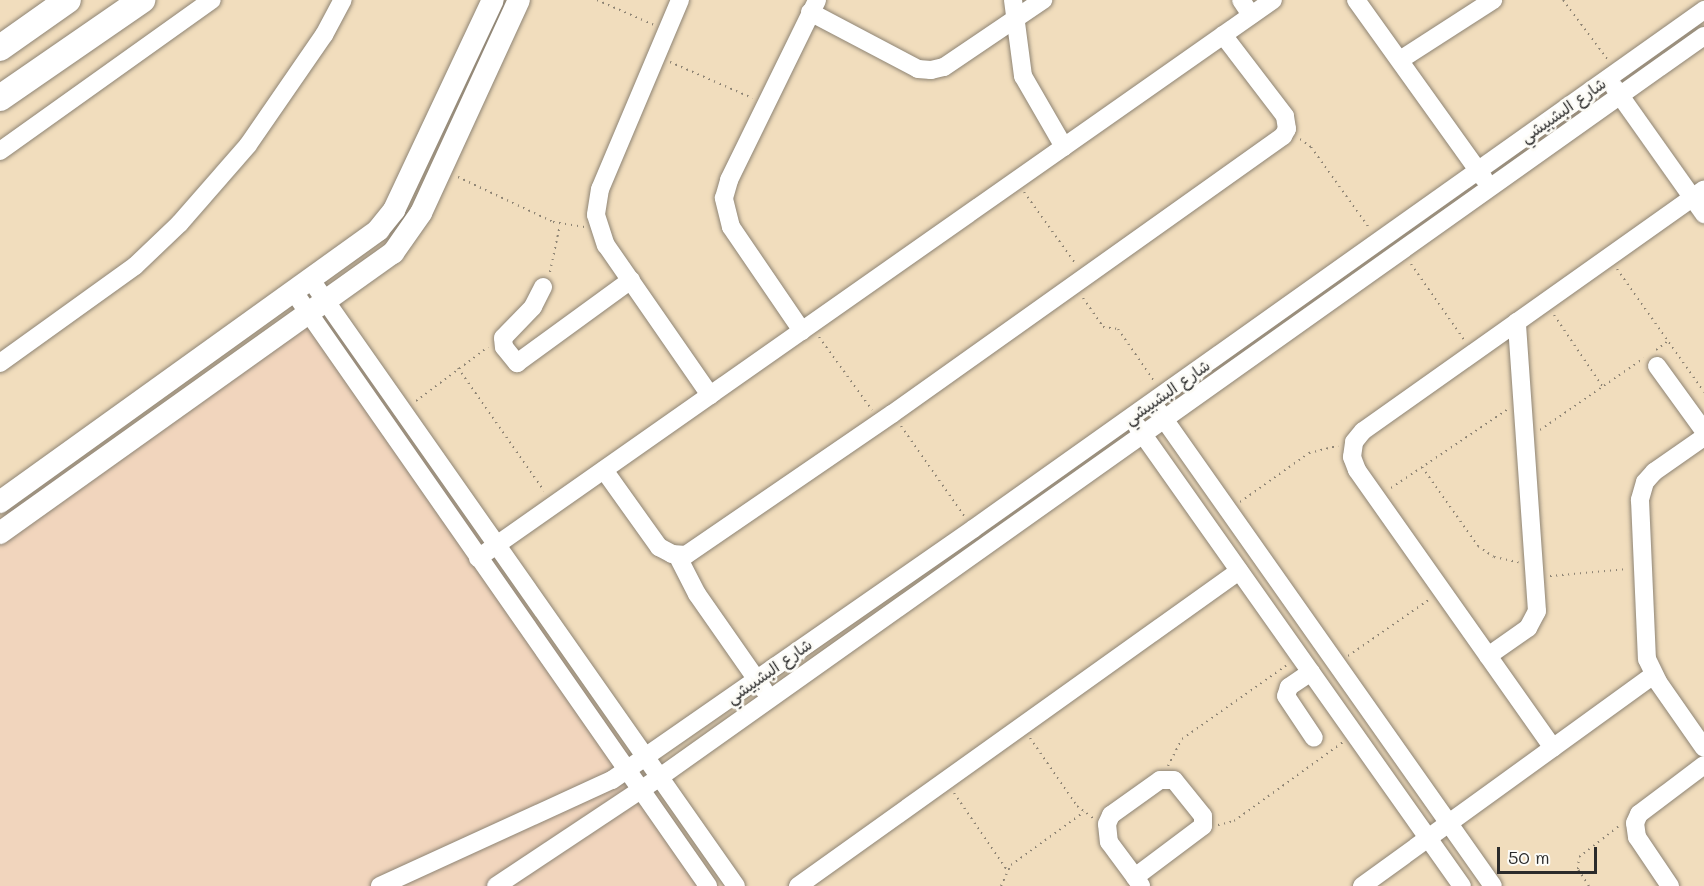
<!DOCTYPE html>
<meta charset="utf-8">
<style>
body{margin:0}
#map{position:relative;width:1704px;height:886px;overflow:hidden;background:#f1ddbd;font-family:Mali,"Playpen Sans Arabic",sans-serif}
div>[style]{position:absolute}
.built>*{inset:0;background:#f1d5bd}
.path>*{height:2px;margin-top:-1px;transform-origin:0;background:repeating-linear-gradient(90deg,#8e8474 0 1.5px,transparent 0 6px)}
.roads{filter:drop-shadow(0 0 2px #8e8474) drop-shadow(0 0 2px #8e8474)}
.minor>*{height:18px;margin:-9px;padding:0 9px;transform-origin:9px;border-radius:9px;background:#fff}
.major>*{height:22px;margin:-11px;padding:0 11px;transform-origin:11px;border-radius:11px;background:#fff}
.highway>*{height:26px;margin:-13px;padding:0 13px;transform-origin:13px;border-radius:13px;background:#fff}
span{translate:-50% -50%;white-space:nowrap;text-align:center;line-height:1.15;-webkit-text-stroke:6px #fdfcf7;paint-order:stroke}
.street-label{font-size:16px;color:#2b2b2b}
.scale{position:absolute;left:1497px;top:847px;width:100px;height:27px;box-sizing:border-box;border:3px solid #2b2b2b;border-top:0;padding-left:8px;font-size:18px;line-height:21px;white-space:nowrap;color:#2b2b2b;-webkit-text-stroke:4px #fdfcf7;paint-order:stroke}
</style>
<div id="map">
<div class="built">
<i style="clip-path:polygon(312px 298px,645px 777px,719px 886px,0 886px,0 518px)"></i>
</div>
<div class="path">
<i style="left:597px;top:0;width:62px;rotate:23.7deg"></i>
<i style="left:1563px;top:0;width:75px;rotate:53.1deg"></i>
<i style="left:670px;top:62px;width:90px;rotate:23.7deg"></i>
<i style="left:1300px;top:139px;width:14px;rotate:36deg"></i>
<i style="left:1311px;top:147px;width:101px;rotate:54.3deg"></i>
<i style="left:458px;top:177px;width:105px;rotate:25.3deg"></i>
<i style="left:553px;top:222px;width:32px;rotate:9deg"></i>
<i style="left:1024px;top:192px;width:87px;rotate:54.3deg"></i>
<i style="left:1411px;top:264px;width:94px;rotate:55deg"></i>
<i style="left:1617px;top:269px;width:151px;rotate:54.7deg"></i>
<i style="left:550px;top:272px;width:48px;rotate:-78deg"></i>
<i style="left:1083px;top:298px;width:35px;rotate:55deg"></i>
<i style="left:1103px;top:327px;width:15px;rotate:8deg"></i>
<i style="left:1118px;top:329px;width:63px;rotate:55.3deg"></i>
<i style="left:1554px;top:315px;width:87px;rotate:55.8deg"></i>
<i style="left:819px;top:337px;width:90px;rotate:54deg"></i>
<i style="left:1656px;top:350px;width:15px;rotate:-37deg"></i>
<i style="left:458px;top:368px;width:150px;rotate:55deg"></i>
<i style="left:416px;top:401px;width:90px;rotate:-36.9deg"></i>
<i style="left:901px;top:426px;width:111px;rotate:54.9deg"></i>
<i style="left:1540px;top:430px;width:126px;rotate:-34.7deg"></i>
<i style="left:1422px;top:467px;width:97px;rotate:54.7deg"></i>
<i style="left:1478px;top:546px;width:19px;rotate:35deg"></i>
<i style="left:1494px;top:557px;width:25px;rotate:12deg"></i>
<i style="left:1391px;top:488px;width:141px;rotate:-34deg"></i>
<i style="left:1240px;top:502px;width:85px;rotate:-35.4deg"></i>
<i style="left:1309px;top:453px;width:30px;rotate:-14deg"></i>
<i style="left:1550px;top:576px;width:78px;rotate:-5.1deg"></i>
<i style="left:1348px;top:656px;width:100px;rotate:-34.8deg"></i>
<i style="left:1030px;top:738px;width:83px;rotate:55.3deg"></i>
<i style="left:1077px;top:806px;width:20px;rotate:37deg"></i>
<i style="left:1168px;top:766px;width:30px;rotate:-63deg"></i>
<i style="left:1182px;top:739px;width:128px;rotate:-35.2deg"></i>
<i style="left:954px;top:793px;width:93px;rotate:55.5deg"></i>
<i style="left:1218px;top:825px;width:16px;rotate:-14deg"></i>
<i style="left:1234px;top:821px;width:135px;rotate:-35.9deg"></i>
<i style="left:1001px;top:886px;width:23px;rotate:-65deg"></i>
<i style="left:1011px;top:865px;width:90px;rotate:-36deg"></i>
<i style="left:1589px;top:886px;width:20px;rotate:-123deg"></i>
<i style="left:1578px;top:869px;width:12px;rotate:-85deg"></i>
<i style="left:1579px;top:857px;width:51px;rotate:-37.8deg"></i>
</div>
<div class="roads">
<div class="minor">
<i style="left:680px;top:0;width:205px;rotate:112.9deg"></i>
<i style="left:600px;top:189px;width:26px;rotate:99deg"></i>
<i style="left:596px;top:215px;width:32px;rotate:72deg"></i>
<i style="left:606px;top:245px;width:183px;rotate:55.3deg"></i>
<i style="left:1013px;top:0;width:77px;rotate:82.5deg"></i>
<i style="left:1023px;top:76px;width:82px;rotate:60deg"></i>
<i style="left:1241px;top:0;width:18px;rotate:56deg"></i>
<i style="left:1356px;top:0;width:220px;rotate:54.4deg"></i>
<i style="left:810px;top:12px;width:122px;rotate:27.8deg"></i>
<i style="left:918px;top:69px;width:13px;rotate:4deg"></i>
<i style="left:931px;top:70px;width:13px;rotate:-13deg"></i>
<i style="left:944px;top:67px;width:120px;rotate:-34.1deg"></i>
<i style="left:1400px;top:60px;width:111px;rotate:-32.8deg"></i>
<i style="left:1614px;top:87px;width:156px;rotate:54.7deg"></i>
<i style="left:0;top:151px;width:260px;rotate:-35.5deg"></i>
<i style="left:311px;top:280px;width:740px;rotate:54.96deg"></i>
<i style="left:543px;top:287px;width:22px;rotate:117deg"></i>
<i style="left:533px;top:307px;width:43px;rotate:134.1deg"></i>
<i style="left:503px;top:338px;width:9px;rotate:84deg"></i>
<i style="left:504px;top:347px;width:21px;rotate:51deg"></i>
<i style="left:517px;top:363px;width:141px;rotate:-36.1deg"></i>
<i style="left:294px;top:292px;width:724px;rotate:55.12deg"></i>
<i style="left:802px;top:331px;width:126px;rotate:-124.3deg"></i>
<i style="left:731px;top:227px;width:30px;rotate:-104deg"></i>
<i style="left:724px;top:198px;width:19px;rotate:-74deg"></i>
<i style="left:729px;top:180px;width:200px;rotate:-63.9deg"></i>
<i style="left:0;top:363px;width:166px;rotate:-35.7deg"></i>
<i style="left:135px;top:266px;width:62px;rotate:-43.7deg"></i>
<i style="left:180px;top:223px;width:103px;rotate:-48.9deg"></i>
<i style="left:248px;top:145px;width:134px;rotate:-55.4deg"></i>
<i style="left:324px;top:35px;width:40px;rotate:-62deg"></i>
<i style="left:1657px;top:366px;width:80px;rotate:54.1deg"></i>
<i style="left:1157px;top:409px;width:583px;rotate:54.84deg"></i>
<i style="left:1137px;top:426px;width:563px;rotate:54.76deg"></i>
<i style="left:1704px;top:437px;width:61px;rotate:145deg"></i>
<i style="left:1654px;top:472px;width:13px;rotate:132deg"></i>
<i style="left:1645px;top:482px;width:19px;rotate:106deg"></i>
<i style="left:1640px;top:500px;width:159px;rotate:87.5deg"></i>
<i style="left:1647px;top:659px;width:25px;rotate:64deg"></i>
<i style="left:1658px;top:682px;width:80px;rotate:55.1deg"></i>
<i style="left:604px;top:470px;width:95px;rotate:54.5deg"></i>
<i style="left:659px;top:547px;width:15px;rotate:28deg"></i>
<i style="left:672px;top:554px;width:14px;rotate:4deg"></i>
<i style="left:686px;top:555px;width:250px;rotate:-34.4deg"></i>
<i style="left:892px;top:414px;width:480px;rotate:-35.4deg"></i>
<i style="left:1283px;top:136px;width:8px;rotate:-60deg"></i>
<i style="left:1287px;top:129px;width:13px;rotate:-99deg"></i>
<i style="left:1285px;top:116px;width:102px;rotate:-127.4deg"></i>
<i style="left:677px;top:555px;width:44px;rotate:62.9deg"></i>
<i style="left:697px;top:594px;width:117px;rotate:55.1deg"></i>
<i style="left:478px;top:558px;width:971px;rotate:-35.06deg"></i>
<i style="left:1488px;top:656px;width:49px;rotate:-35deg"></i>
<i style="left:1528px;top:628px;width:19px;rotate:-62deg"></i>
<i style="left:1537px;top:611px;width:290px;rotate:-94deg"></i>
<i style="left:1311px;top:672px;width:27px;rotate:146deg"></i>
<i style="left:1289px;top:687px;width:9px;rotate:108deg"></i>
<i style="left:1286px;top:696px;width:50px;rotate:56.3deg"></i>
<i style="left:1553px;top:748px;width:340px;rotate:-125.2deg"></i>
<i style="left:1357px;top:470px;width:14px;rotate:-111deg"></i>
<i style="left:1352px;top:457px;width:15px;rotate:-82deg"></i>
<i style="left:1354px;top:442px;width:14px;rotate:-51deg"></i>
<i style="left:1363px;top:431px;width:418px;rotate:-35.3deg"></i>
<i style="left:1135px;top:877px;width:85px;rotate:-36.9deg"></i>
<i style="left:1203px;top:826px;width:10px;rotate:-90deg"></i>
<i style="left:1203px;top:816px;width:46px;rotate:-128.9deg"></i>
<i style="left:1174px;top:780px;width:14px;rotate:180deg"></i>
<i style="left:1160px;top:780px;width:60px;rotate:144.5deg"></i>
<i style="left:1111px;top:815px;width:10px;rotate:114deg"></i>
<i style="left:1107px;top:824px;width:18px;rotate:84deg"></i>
<i style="left:1109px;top:842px;width:44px;rotate:53.4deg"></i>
<i style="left:1135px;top:877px;width:11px;rotate:56deg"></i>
<i style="left:380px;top:886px;width:255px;rotate:-24.6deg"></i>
<i style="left:612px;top:780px;width:440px;rotate:-34.8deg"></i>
<i style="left:973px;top:529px;width:897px;rotate:-35.37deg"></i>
<i style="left:496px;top:886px;width:197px;rotate:-33.6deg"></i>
<i style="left:660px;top:777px;width:1280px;rotate:-35.37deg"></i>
<i style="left:798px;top:886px;width:542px;rotate:-35.54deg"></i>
<i style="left:1362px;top:886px;width:360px;rotate:-35.9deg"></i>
<i style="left:1670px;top:886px;width:59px;rotate:-124deg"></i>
<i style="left:1637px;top:837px;width:14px;rotate:-98deg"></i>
<i style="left:1635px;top:823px;width:10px;rotate:-66deg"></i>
<i style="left:1639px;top:814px;width:81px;rotate:-37deg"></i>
</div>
<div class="major">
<i style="left:0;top:502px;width:466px;rotate:-35.7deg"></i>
<i style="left:378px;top:230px;width:26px;rotate:-51deg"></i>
<i style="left:394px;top:210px;width:232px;rotate:-64.8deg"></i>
<i style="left:0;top:533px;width:483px;rotate:-35.5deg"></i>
<i style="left:393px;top:253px;width:49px;rotate:-55deg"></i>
<i style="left:421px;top:213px;width:234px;rotate:-65.3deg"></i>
</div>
<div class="highway">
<i style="left:0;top:48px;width:83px;rotate:-35.2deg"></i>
<i style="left:0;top:98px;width:173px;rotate:-34.6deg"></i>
</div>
</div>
<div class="street-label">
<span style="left:1563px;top:110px;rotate:-35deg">شارع البشبيشي</span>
<span style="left:1167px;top:392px;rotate:-35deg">شارع البشبيشي</span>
<span style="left:769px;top:671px;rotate:-35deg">شارع البشبيشي</span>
</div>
<div class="scale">50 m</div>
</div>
